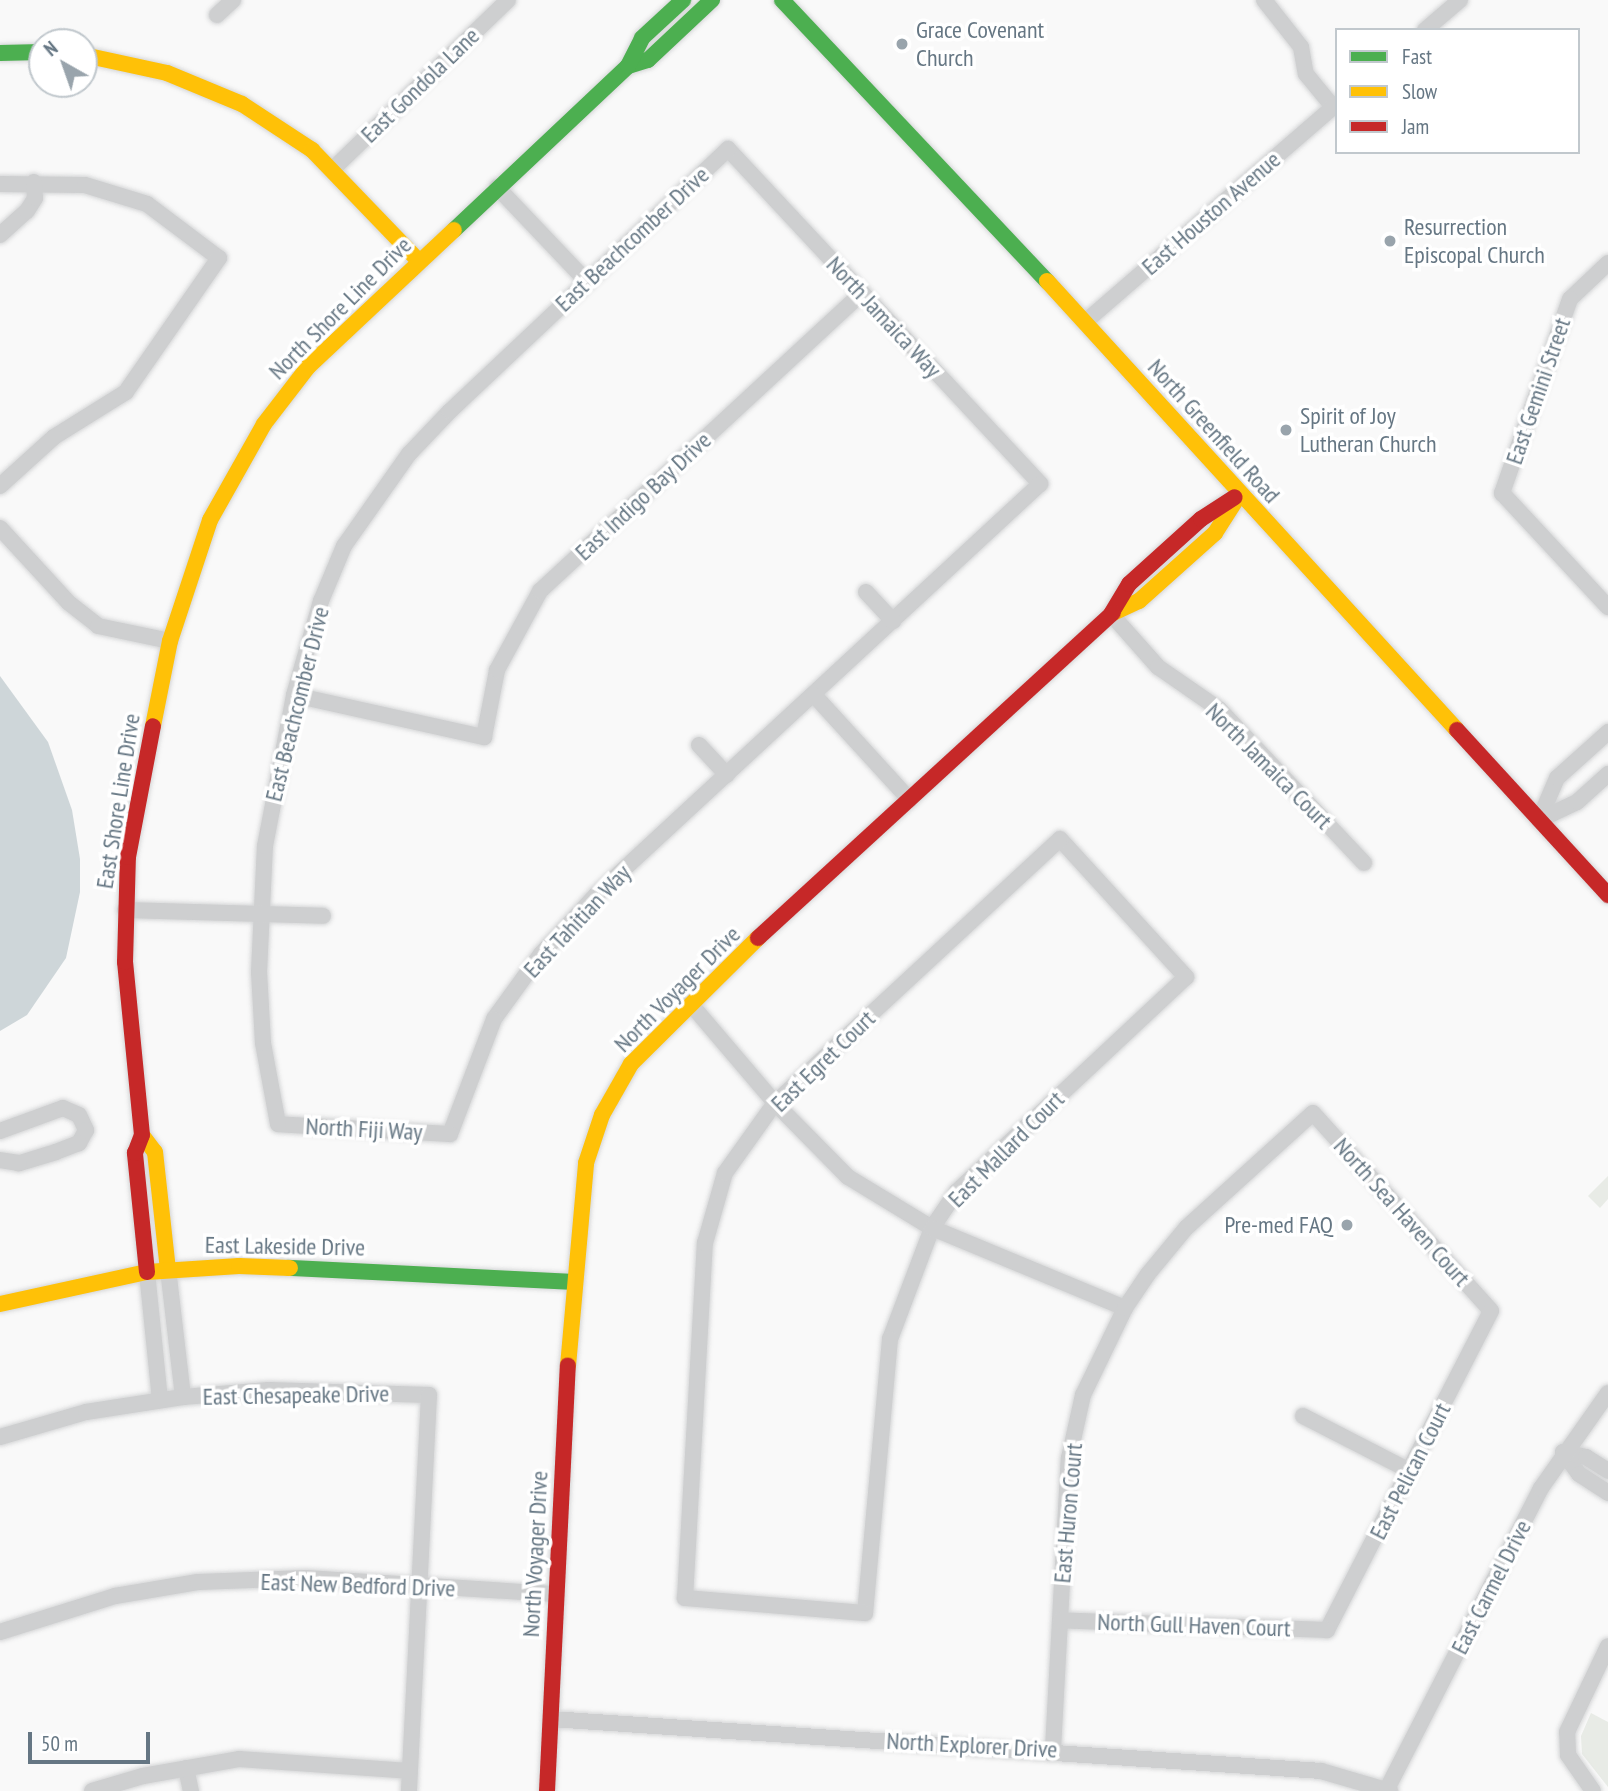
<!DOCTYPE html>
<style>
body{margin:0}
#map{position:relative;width:1608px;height:1791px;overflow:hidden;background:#f9f9f9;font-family:"PT Sans Narrow",sans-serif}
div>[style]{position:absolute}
.green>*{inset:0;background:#e8ebe6}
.water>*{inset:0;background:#ced6d9}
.roads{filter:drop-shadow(0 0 2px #d5d6d7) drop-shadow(0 0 2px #d5d6d7)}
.street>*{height:16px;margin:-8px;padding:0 8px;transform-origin:8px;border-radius:8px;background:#cecfd0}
.fast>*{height:16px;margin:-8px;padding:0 8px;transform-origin:8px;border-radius:8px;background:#4caf50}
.slow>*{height:16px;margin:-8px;padding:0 8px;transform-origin:8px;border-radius:8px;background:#ffc107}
.jam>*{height:16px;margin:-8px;padding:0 8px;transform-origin:8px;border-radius:8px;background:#c62828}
.dots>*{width:19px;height:19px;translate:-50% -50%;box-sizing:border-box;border:4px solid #fff;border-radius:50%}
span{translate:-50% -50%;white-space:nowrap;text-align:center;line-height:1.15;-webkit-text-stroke:7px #fff;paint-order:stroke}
.poi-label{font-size:24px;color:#657683}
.left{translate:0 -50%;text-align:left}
.right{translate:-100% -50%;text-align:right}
.street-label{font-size:24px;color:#657683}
.legend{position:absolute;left:1335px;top:28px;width:245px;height:126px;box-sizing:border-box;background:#fff;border:2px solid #c1c8cd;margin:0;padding:9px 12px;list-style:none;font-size:21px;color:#657683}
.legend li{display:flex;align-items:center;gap:14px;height:35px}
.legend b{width:35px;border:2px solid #c1c8cd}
.north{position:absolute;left:28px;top:28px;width:70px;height:70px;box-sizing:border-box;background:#fff;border:2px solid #c1c8cd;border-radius:50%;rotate:320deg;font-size:19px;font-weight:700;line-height:28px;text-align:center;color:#657683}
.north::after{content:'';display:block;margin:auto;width:24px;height:32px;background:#99a4ac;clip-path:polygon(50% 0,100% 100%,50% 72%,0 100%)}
.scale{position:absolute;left:28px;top:1732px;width:122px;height:32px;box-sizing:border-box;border:4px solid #657683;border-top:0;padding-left:9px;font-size:21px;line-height:24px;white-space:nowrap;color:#657683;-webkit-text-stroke:5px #fff;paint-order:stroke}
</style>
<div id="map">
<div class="green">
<i style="clip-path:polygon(1608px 1176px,1608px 1199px,1600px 1208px,1588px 1196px)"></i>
<i style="clip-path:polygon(1591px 1713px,1608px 1722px,1608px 1787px,1582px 1754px,1581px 1736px)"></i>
</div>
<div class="water">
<i style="clip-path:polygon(0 676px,48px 742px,72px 810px,80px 859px,80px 892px,66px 958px,27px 1015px,0 1031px)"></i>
</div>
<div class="roads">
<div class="street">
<i style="left:1264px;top:0;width:60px;rotate:51.8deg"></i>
<i style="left:1301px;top:47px;width:27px;rotate:80deg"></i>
<i style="left:1306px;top:74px;width:43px;rotate:50.7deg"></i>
<i style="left:217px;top:15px;width:22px;rotate:-43deg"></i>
<i style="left:1425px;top:30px;width:46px;rotate:-40.6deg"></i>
<i style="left:728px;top:149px;width:458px;rotate:47deg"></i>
<i style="left:1040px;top:484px;width:605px;rotate:137.21deg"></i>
<i style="left:596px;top:895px;width:81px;rotate:133deg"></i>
<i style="left:541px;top:954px;width:80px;rotate:125.9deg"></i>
<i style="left:494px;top:1019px;width:123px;rotate:110.9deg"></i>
<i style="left:450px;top:1134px;width:172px;rotate:-176.7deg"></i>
<i style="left:278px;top:1124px;width:82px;rotate:-100.5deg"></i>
<i style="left:263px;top:1043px;width:71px;rotate:-93.2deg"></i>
<i style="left:259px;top:972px;width:126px;rotate:-87.3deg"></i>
<i style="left:265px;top:846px;width:154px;rotate:-79.1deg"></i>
<i style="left:294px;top:695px;width:98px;rotate:-74deg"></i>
<i style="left:321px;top:601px;width:60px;rotate:-67.3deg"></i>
<i style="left:344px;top:546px;width:113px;rotate:-54.8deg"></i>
<i style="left:409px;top:454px;width:59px;rotate:-46.4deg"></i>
<i style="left:450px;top:411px;width:382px;rotate:-43.3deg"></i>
<i style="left:333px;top:169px;width:243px;rotate:-44deg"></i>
<i style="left:0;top:184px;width:85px;rotate:0.7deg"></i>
<i style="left:85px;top:185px;width:65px;rotate:17deg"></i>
<i style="left:147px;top:204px;width:90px;rotate:36.9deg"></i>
<i style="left:219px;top:258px;width:163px;rotate:124.8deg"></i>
<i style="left:126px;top:392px;width:85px;rotate:148deg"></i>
<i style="left:54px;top:437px;width:73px;rotate:137.8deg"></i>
<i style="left:497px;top:187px;width:131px;rotate:46.5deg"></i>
<i style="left:0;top:235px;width:36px;rotate:-42deg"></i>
<i style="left:27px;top:211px;width:15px;rotate:-58deg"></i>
<i style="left:35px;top:198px;width:16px;rotate:-94deg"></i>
<i style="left:1608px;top:263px;width:52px;rotate:136.5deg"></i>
<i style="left:1570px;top:299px;width:206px;rotate:109.3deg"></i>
<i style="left:1502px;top:493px;width:156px;rotate:47.1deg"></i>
<i style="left:1085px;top:322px;width:333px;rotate:-40.9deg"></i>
<i style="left:0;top:528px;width:102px;rotate:47.4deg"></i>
<i style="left:69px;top:603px;width:37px;rotate:38deg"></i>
<i style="left:98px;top:626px;width:74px;rotate:11.8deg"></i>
<i style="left:866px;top:592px;width:40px;rotate:47deg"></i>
<i style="left:1111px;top:614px;width:71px;rotate:48.4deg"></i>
<i style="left:1158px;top:667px;width:75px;rotate:34.7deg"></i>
<i style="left:1220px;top:710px;width:210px;rotate:46.7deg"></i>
<i style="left:294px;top:695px;width:195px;rotate:12.5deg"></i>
<i style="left:484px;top:737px;width:68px;rotate:-79deg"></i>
<i style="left:497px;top:670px;width:90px;rotate:-61.4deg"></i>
<i style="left:540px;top:591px;width:439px;rotate:-42.8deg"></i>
<i style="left:814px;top:695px;width:142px;rotate:47.6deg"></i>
<i style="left:699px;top:745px;width:41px;rotate:47deg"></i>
<i style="left:1539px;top:820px;width:46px;rotate:-66.8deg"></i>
<i style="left:1557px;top:778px;width:69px;rotate:-42deg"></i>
<i style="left:1539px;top:820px;width:42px;rotate:-25.3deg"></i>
<i style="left:1577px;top:802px;width:42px;rotate:-42.1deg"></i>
<i style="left:1060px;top:839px;width:187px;rotate:47.6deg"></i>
<i style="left:1186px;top:977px;width:313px;rotate:136.9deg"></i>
<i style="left:957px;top:1191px;width:45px;rotate:124deg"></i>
<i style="left:932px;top:1228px;width:119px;rotate:110.7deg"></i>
<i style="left:890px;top:1339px;width:275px;rotate:95.2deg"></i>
<i style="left:865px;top:1613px;width:181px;rotate:-175.2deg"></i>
<i style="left:685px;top:1598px;width:356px;rotate:-86.8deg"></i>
<i style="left:705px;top:1243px;width:73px;rotate:-74.1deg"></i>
<i style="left:725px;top:1173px;width:86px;rotate:-54.5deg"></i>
<i style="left:775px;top:1103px;width:388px;rotate:-42.8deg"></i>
<i style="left:125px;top:910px;width:198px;rotate:1.7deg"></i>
<i style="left:689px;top:1002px;width:133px;rotate:49.6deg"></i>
<i style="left:775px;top:1103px;width:104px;rotate:45.4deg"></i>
<i style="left:848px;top:1177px;width:98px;rotate:31.3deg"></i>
<i style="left:932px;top:1228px;width:209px;rotate:22.5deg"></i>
<i style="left:0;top:1131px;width:67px;rotate:-20.1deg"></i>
<i style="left:63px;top:1108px;width:17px;rotate:24deg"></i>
<i style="left:79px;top:1115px;width:17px;rotate:65deg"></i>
<i style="left:86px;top:1130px;width:15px;rotate:118deg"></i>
<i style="left:79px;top:1143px;width:25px;rotate:159deg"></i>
<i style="left:56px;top:1152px;width:39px;rotate:163deg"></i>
<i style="left:19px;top:1163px;width:19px;rotate:-171deg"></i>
<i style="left:168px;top:1269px;width:129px;rotate:83.3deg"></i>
<i style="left:147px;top:1272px;width:129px;rotate:84.2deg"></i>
<i style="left:1303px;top:1416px;width:120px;rotate:27.2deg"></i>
<i style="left:0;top:1437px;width:90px;rotate:-16.2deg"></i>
<i style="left:86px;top:1412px;width:98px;rotate:-8.8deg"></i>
<i style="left:183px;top:1397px;width:86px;rotate:-4.7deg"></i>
<i style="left:269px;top:1390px;width:160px;rotate:1.8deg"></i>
<i style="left:429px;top:1395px;width:397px;rotate:92.9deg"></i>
<i style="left:1563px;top:1452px;width:27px;rotate:54deg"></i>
<i style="left:1579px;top:1474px;width:35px;rotate:33deg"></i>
<i style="left:1563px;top:1452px;width:24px;rotate:12deg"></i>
<i style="left:1586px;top:1457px;width:26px;rotate:32deg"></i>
<i style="left:0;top:1632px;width:121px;rotate:-17.4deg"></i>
<i style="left:115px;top:1596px;width:84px;rotate:-9.6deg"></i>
<i style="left:198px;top:1582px;width:108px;rotate:-2.1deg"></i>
<i style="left:306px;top:1578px;width:250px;rotate:3.7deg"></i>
<i style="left:551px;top:1719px;width:772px;rotate:3.86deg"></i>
<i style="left:1321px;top:1771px;width:72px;rotate:16.2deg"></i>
<i style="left:1053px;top:1749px;width:291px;rotate:-86.9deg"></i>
<i style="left:1069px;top:1458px;width:65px;rotate:-77.5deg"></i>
<i style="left:1083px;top:1395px;width:97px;rotate:-64.2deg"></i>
<i style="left:1125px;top:1308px;width:41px;rotate:-55.9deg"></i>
<i style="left:1148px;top:1274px;width:60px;rotate:-50.4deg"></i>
<i style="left:1186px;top:1228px;width:171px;rotate:-42.2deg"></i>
<i style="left:1313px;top:1113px;width:266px;rotate:48deg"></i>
<i style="left:1491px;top:1311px;width:359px;rotate:117.2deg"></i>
<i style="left:1327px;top:1630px;width:267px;rotate:-177.9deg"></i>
<i style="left:186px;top:1768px;width:24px;rotate:78deg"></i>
<i style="left:1387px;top:1789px;width:338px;rotate:-62.9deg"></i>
<i style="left:1541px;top:1488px;width:116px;rotate:-54.8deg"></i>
<i style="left:92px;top:1791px;width:53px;rotate:-16.4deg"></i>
<i style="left:143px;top:1776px;width:97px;rotate:-10deg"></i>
<i style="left:239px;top:1759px;width:170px;rotate:4deg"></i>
<i style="left:1593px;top:1791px;width:44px;rotate:-124.8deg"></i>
<i style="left:1568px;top:1755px;width:23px;rotate:-92deg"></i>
<i style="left:1567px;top:1732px;width:95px;rotate:-64.5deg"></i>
</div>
<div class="fast">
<i style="left:782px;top:0;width:386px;rotate:46.7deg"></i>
<i style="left:0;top:53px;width:42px;rotate:-1.4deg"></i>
<i style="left:628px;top:66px;width:21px;rotate:-17deg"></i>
<i style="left:648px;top:60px;width:88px;rotate:-43.2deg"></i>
<i style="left:454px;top:230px;width:239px;rotate:-43.3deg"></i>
<i style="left:628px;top:66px;width:31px;rotate:-63deg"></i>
<i style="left:642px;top:38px;width:56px;rotate:-42.8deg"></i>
<i style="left:290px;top:1268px;width:282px;rotate:2.8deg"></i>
</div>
<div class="slow">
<i style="left:84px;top:55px;width:85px;rotate:12.2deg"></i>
<i style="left:167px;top:73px;width:81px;rotate:22.5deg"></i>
<i style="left:242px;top:104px;width:84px;rotate:33.3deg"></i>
<i style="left:312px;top:150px;width:153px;rotate:46.1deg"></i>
<i style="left:1047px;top:281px;width:608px;rotate:47.6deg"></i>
<i style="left:1113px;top:613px;width:29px;rotate:-25deg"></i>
<i style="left:1139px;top:601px;width:102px;rotate:-41.8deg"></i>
<i style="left:1215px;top:533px;width:46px;rotate:-57.3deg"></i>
<i style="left:153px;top:726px;width:87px;rotate:-78.7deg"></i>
<i style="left:170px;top:641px;width:127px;rotate:-71.7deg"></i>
<i style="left:210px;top:520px;width:110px;rotate:-60.6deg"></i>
<i style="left:264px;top:424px;width:72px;rotate:-52.3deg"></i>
<i style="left:308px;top:367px;width:200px;rotate:-43.2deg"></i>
<i style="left:142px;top:1135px;width:21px;rotate:53deg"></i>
<i style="left:155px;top:1152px;width:118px;rotate:83.7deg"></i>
<i style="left:0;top:1304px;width:150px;rotate:-12.3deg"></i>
<i style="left:147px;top:1272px;width:92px;rotate:-3.7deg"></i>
<i style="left:239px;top:1266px;width:51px;rotate:2.2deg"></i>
<i style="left:568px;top:1366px;width:204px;rotate:-84.9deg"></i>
<i style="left:586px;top:1163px;width:51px;rotate:-71.6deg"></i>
<i style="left:602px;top:1115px;width:59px;rotate:-60.4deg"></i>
<i style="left:631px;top:1064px;width:179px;rotate:-44.8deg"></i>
</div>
<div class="jam">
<i style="left:1111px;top:614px;width:35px;rotate:-59deg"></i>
<i style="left:1129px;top:584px;width:97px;rotate:-42.1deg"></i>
<i style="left:1201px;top:519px;width:40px;rotate:-32.9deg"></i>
<i style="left:1457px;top:730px;width:224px;rotate:47.5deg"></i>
<i style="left:758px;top:938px;width:481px;rotate:-42.5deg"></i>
<i style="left:147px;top:1272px;width:120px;rotate:-95.8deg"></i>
<i style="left:135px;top:1153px;width:19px;rotate:-69deg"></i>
<i style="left:142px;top:1135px;width:174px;rotate:-95.6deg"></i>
<i style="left:125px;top:962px;width:105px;rotate:-88.4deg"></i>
<i style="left:128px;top:857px;width:133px;rotate:-79.2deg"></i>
<i style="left:547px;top:1791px;width:426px;rotate:-87.2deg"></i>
</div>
</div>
<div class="dots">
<i style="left:902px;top:44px;background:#99a4ac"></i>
<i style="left:1390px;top:241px;background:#99a4ac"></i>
<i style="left:1286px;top:430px;background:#99a4ac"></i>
<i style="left:1347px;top:1225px;background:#99a4ac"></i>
</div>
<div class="poi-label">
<span class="left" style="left:916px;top:44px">Grace Covenant<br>Church</span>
<span class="left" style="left:1404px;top:241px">Resurrection<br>Episcopal Church</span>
<span class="left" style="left:1300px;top:430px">Spirit of Joy<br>Lutheran Church</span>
<span class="right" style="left:1333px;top:1225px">Pre-med FAQ</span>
</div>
<div class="street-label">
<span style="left:420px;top:85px;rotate:-44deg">East Gondola Lane</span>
<span style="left:1211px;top:213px;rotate:-41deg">East Houston Avenue</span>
<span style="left:632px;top:239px;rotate:-43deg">East Beachcomber Drive</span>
<span style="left:340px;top:308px;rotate:-45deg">North Shore Line Drive</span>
<span style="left:884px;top:317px;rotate:47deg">North Jamaica Way</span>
<span style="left:1538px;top:391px;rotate:-71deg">East Gemini Street</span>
<span style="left:1214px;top:431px;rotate:48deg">North Greenfield Road</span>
<span style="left:643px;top:496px;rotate:-43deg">East Indigo Bay Drive</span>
<span style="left:297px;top:704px;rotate:-76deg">East Beachcomber Drive</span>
<span style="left:1269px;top:766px;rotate:45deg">North Jamaica Court</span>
<span style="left:118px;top:801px;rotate:-81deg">East Shore Line Drive</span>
<span style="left:577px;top:921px;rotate:-47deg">East Tahitian Way</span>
<span style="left:677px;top:989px;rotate:-45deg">North Voyager Drive</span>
<span style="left:823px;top:1061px;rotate:-44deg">East Egret Court</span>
<span style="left:364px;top:1129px;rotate:3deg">North Fiji Way</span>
<span style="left:1006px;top:1149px;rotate:-45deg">East Mallard Court</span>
<span style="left:1402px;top:1212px;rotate:48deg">North Sea Haven Court</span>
<span style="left:285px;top:1246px;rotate:1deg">East Lakeside Drive</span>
<span style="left:296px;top:1395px;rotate:-1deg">East Chesapeake Drive</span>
<span style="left:1410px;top:1471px;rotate:-63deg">East Pelican Court</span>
<span style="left:1068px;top:1513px;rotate:-85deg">East Huron Court</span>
<span style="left:535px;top:1554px;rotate:-87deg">North Voyager Drive</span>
<span style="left:358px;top:1585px;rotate:2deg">East New Bedford Drive</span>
<span style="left:1491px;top:1587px;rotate:-63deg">East Carmel Drive</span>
<span style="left:1194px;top:1625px;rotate:2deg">North Gull Haven Court</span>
<span style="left:972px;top:1745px;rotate:3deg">North Explorer Drive</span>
</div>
<ul class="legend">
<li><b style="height:9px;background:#4caf50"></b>Fast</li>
<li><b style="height:9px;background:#ffc107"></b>Slow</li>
<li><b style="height:9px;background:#c62828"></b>Jam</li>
</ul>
<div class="north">N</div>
<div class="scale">50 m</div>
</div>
